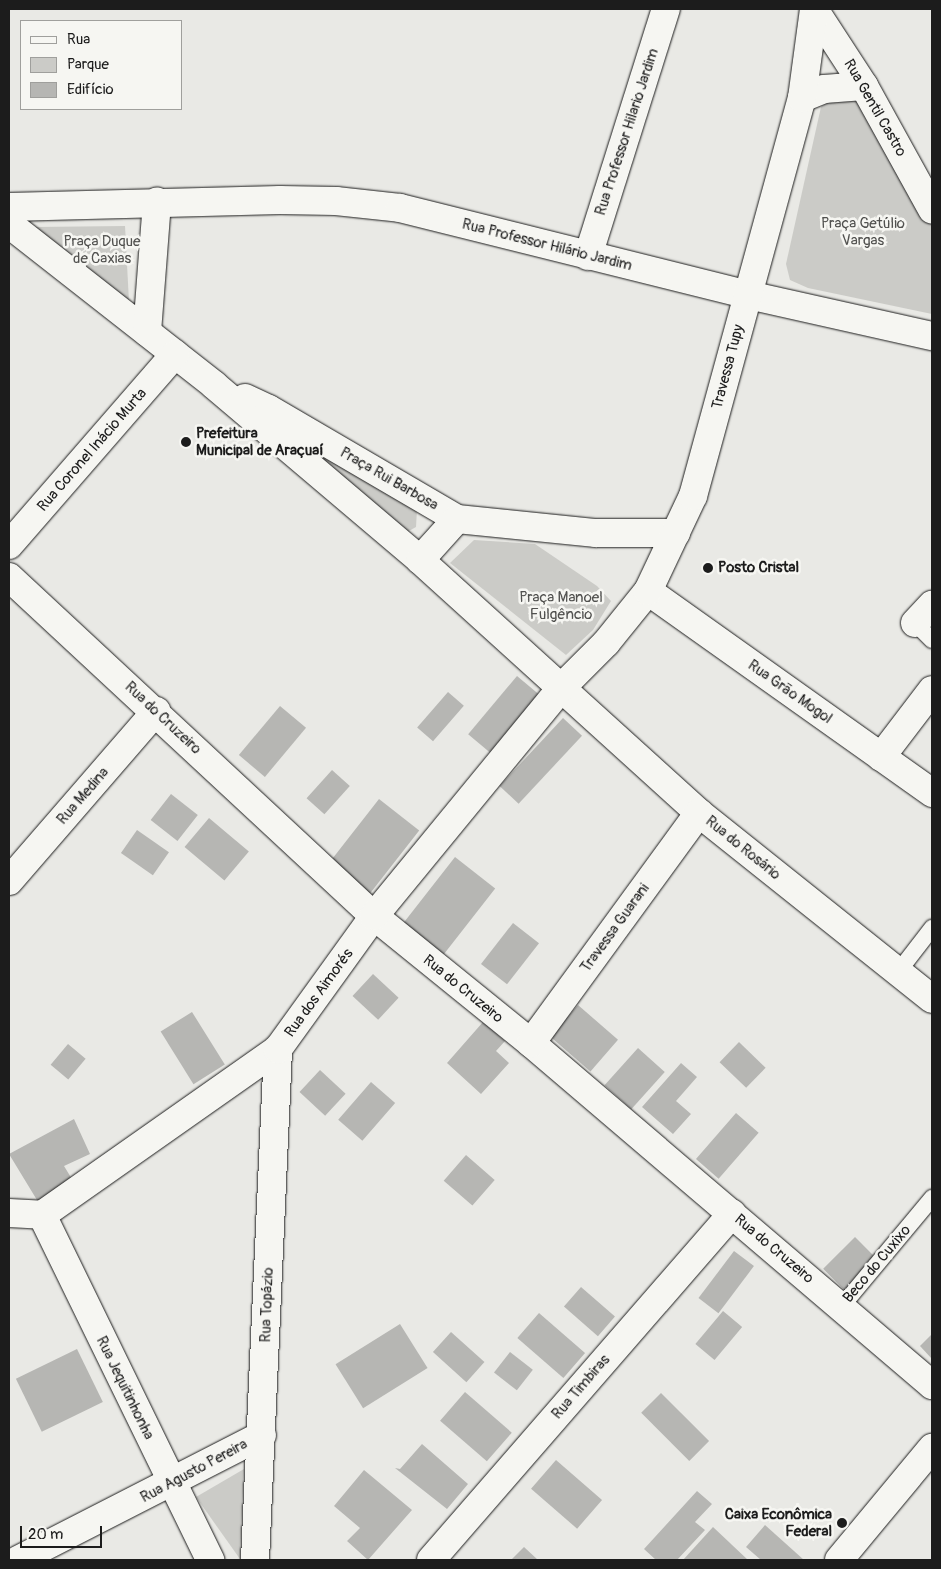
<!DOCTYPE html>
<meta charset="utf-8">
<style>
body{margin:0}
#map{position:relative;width:941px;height:1569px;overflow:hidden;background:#e9e9e5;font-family:Pangolin,sans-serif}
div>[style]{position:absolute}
.green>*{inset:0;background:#cbcbc7}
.building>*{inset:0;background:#b6b6b3;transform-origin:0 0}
.roads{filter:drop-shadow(0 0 1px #1c1c1c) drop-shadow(0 0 1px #1c1c1c)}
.service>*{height:16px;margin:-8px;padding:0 8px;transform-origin:8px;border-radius:8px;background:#f6f6f2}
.minor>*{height:28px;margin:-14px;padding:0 14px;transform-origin:14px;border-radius:14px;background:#f6f6f2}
.secondary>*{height:28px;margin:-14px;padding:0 14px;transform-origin:14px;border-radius:14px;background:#f6f6f2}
.dots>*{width:14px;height:14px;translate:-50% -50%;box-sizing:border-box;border:2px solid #f6f6f2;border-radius:50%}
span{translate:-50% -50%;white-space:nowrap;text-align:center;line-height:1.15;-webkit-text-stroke:5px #f6f6f2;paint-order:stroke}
.street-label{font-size:15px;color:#1c1c1c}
.park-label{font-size:15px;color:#51514f}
.poi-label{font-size:15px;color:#1c1c1c;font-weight:700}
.left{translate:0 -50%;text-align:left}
.right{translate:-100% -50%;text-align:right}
.frame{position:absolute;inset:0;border:10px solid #1c1c1c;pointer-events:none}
.legend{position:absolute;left:20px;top:20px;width:162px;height:90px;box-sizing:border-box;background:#f6f6f2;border:1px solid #9f9f9c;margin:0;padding:6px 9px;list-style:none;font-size:15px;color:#1c1c1c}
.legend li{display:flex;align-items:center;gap:10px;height:25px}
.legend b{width:25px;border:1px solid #9f9f9c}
.scale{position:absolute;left:20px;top:1526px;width:82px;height:22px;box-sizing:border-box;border:2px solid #1c1c1c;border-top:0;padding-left:6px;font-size:15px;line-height:18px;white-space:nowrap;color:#1c1c1c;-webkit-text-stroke:4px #f6f6f2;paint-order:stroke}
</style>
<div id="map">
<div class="green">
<i style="clip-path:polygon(855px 95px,932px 219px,932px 314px,808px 288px,790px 280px,786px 264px,821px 107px,834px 97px)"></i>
<i style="clip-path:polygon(125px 226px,129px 302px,35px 227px)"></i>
<i style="clip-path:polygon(318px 454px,417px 509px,416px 527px,407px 532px,316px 463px)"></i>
<i style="clip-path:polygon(474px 540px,535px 544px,597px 586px,611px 601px,593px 630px,566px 655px,450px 563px)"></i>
<i style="clip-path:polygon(244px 1469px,240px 1559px,196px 1497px)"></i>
</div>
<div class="building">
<i style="left:517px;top:676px;width:30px;height:76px;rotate:40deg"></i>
<i style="left:448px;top:692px;width:21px;height:47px;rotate:41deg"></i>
<i style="left:280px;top:706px;width:34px;height:64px;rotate:40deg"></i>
<i style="left:563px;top:718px;width:26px;height:93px;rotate:43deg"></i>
<i style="left:332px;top:770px;width:24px;height:38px;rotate:42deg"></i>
<i style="left:171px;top:794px;width:34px;height:33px;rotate:38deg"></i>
<i style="left:379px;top:799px;width:51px;height:85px;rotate:38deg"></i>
<i style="left:209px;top:818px;width:52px;height:38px;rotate:40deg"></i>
<i style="left:137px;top:830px;width:39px;height:28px;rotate:35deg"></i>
<i style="left:455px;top:857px;width:51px;height:85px;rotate:38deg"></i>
<i style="left:513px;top:923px;width:33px;height:52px;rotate:38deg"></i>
<i style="left:373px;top:974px;width:35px;height:30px;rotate:43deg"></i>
<i style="left:578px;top:1005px;width:53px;height:42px;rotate:41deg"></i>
<i style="left:192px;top:1012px;width:62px;height:37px;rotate:58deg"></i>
<i style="clip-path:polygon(483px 1022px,505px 1041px,496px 1051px,509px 1063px,481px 1094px,447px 1063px)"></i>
<i style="left:739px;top:1042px;width:37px;height:28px;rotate:44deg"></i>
<i style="left:68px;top:1044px;width:23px;height:27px;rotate:40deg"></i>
<i style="left:638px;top:1048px;width:36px;height:50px;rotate:42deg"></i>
<i style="clip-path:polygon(681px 1063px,697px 1077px,676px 1101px,691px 1114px,673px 1134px,642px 1107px)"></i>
<i style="left:320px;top:1070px;width:35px;height:30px;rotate:43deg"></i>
<i style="left:371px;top:1082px;width:32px;height:50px;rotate:41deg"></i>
<i style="left:736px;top:1113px;width:30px;height:61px;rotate:41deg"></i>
<i style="clip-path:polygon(74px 1119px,90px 1154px,64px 1166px,75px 1184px,40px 1205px,9px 1154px)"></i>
<i style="left:466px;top:1155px;width:38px;height:34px;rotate:41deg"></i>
<i style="left:855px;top:1237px;width:31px;height:45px;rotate:45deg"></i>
<i style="left:734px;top:1251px;width:25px;height:59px;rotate:37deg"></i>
<i style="left:581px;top:1287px;width:45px;height:26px;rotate:41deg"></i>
<i style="left:723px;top:1311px;width:25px;height:43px;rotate:40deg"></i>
<i style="left:539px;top:1313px;width:61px;height:33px;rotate:41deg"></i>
<i style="left:400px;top:1324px;width:52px;height:76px;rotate:58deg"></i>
<i style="left:451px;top:1332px;width:45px;height:27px;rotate:42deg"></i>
<i style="clip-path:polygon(932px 1334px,932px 1359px,920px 1346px)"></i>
<i style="left:77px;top:1349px;width:59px;height:68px;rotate:64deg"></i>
<i style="left:510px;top:1352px;width:29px;height:26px;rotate:38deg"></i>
<i style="left:465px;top:1392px;width:62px;height:38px;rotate:41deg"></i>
<i style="left:661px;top:1393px;width:68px;height:28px;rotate:45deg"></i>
<i style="clip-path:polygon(422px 1444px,468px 1484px,447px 1509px,395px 1468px,400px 1469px)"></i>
<i style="left:556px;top:1460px;width:61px;height:38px;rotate:41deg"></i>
<i style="clip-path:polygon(364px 1470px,412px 1510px,368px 1560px,347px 1541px,360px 1528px,334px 1506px)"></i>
<i style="clip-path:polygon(697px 1491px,712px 1504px,695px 1522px,705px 1530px,677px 1560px,656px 1560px,644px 1549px)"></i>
<i style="clip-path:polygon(765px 1525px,804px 1560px,761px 1560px,746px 1547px)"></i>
<i style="clip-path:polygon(713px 1527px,748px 1560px,683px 1560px)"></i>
<i style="clip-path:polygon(524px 1547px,538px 1560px,511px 1560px)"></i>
</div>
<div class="roads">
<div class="service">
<i style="left:915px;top:623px;width:24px;rotate:45deg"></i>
<i style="left:898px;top:972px;width:56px;rotate:-52.3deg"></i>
<i style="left:842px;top:1306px;width:141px;rotate:-50.2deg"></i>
</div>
<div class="minor">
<i style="left:814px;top:9px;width:92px;rotate:57deg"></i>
<i style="left:864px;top:86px;width:141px;rotate:61.1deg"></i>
<i style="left:802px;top:98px;width:24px;rotate:-22deg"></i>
<i style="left:824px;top:89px;width:40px;rotate:-4.3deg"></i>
<i style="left:9px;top:207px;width:271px;rotate:-1.5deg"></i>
<i style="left:280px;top:200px;width:56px;rotate:1deg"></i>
<i style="left:336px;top:201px;width:64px;rotate:6.2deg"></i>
<i style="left:400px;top:208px;width:359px;rotate:14deg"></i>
<i style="left:748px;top:295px;width:189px;rotate:12.6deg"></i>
<i style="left:9px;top:224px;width:261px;rotate:38.1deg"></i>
<i style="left:214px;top:385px;width:270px;rotate:40.3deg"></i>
<i style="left:420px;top:560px;width:377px;rotate:42.2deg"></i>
<i style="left:699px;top:813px;width:298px;rotate:38.6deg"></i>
<i style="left:588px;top:256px;width:259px;rotate:-72.5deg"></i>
<i style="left:147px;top:332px;width:131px;rotate:-85.6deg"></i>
<i style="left:245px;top:398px;width:26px;rotate:25deg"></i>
<i style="left:269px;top:409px;width:218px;rotate:30.3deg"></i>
<i style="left:457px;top:519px;width:140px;rotate:5.8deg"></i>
<i style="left:596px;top:533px;width:80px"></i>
<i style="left:9px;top:545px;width:253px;rotate:-49deg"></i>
<i style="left:420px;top:560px;width:55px;rotate:-47.9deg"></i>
<i style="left:9px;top:577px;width:498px;rotate:42.9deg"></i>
<i style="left:374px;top:916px;width:202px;rotate:39deg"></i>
<i style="left:531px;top:1043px;width:527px;rotate:40.46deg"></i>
<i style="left:648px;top:591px;width:349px;rotate:35.4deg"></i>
<i style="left:915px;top:623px;width:25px;rotate:-47deg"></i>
<i style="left:881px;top:757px;width:84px;rotate:-52.7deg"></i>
<i style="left:9px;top:881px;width:225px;rotate:-49.1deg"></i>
<i style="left:531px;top:1043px;width:285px;rotate:-53.9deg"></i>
<i style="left:9px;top:1213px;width:33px;rotate:3deg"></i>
<i style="left:42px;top:1215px;width:289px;rotate:-35.1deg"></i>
<i style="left:42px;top:1215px;width:384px;rotate:64deg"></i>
<i style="left:18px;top:1560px;width:274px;rotate:-27.1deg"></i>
<i style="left:431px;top:1560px;width:459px;rotate:-49deg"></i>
<i style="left:839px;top:1560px;width:146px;rotate:-50.3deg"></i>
</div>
<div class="secondary">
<i style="left:255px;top:1560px;width:512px;rotate:-87.42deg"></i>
<i style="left:278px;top:1049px;width:164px;rotate:-54.2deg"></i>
<i style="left:374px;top:916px;width:296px;rotate:-50.6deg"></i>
<i style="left:562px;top:687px;width:62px;rotate:-45deg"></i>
<i style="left:606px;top:643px;width:67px;rotate:-51.1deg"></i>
<i style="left:648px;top:591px;width:105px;rotate:-64.7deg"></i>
<i style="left:693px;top:496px;width:413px;rotate:-74.7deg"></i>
<i style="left:802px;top:98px;width:90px;rotate:-82.3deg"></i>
</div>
</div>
<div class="dots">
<i style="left:186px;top:442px;background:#1c1c1c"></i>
<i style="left:708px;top:568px;background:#1c1c1c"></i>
<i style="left:842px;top:1523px;background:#1c1c1c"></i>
</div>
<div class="street-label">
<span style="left:875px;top:108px;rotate:60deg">Rua Gentil Castro</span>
<span style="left:627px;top:132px;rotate:-72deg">Rua Professor Hilario Jardim</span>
<span style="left:547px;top:245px;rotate:14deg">Rua Professor Hilário Jardim</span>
<span style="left:728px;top:367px;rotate:-75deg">Travessa Tupy</span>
<span style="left:92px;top:450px;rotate:-49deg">Rua Coronel Inácio Murta</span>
<span style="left:389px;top:479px;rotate:30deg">Praça Rui Barbosa</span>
<span style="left:790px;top:692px;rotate:35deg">Rua Grão Mogol</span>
<span style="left:163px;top:718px;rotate:43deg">Rua do Cruzeiro</span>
<span style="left:83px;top:796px;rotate:-49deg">Rua Medina</span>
<span style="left:743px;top:848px;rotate:39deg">Rua do Rosário</span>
<span style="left:615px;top:928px;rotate:-54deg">Travessa Guarani</span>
<span style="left:463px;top:989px;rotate:39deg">Rua do Cruzeiro</span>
<span style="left:319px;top:993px;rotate:-54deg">Rua dos Aimorés</span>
<span style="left:774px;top:1249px;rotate:40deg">Rua do Cruzeiro</span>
<span style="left:877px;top:1264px;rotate:-50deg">Beco do Cuxixo</span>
<span style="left:267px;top:1305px;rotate:-88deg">Rua Topázio</span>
<span style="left:581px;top:1387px;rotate:-49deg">Rua Timbiras</span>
<span style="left:125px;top:1388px;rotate:64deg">Rua Jequitinhonha</span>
<span style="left:194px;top:1471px;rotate:-28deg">Rua Agusto Pereira</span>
</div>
<div class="park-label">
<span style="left:863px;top:232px">Praça Getúlio<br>Vargas</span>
<span style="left:102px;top:250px">Praça Duque<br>de Caxias</span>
<span style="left:561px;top:606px">Praça Manoel<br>Fulgêncio</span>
</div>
<div class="poi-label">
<span class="left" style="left:196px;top:442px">Prefeitura<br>Municipal de Araçuaí</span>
<span class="left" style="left:718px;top:568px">Posto Cristal</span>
<span class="right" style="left:832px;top:1523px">Caixa Econômica<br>Federal</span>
</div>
<div class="frame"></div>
<ul class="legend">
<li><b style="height:6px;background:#f6f6f2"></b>Rua</li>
<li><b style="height:14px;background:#cbcbc7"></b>Parque</li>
<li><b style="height:14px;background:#b6b6b3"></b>Edifício</li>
</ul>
<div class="scale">20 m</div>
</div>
